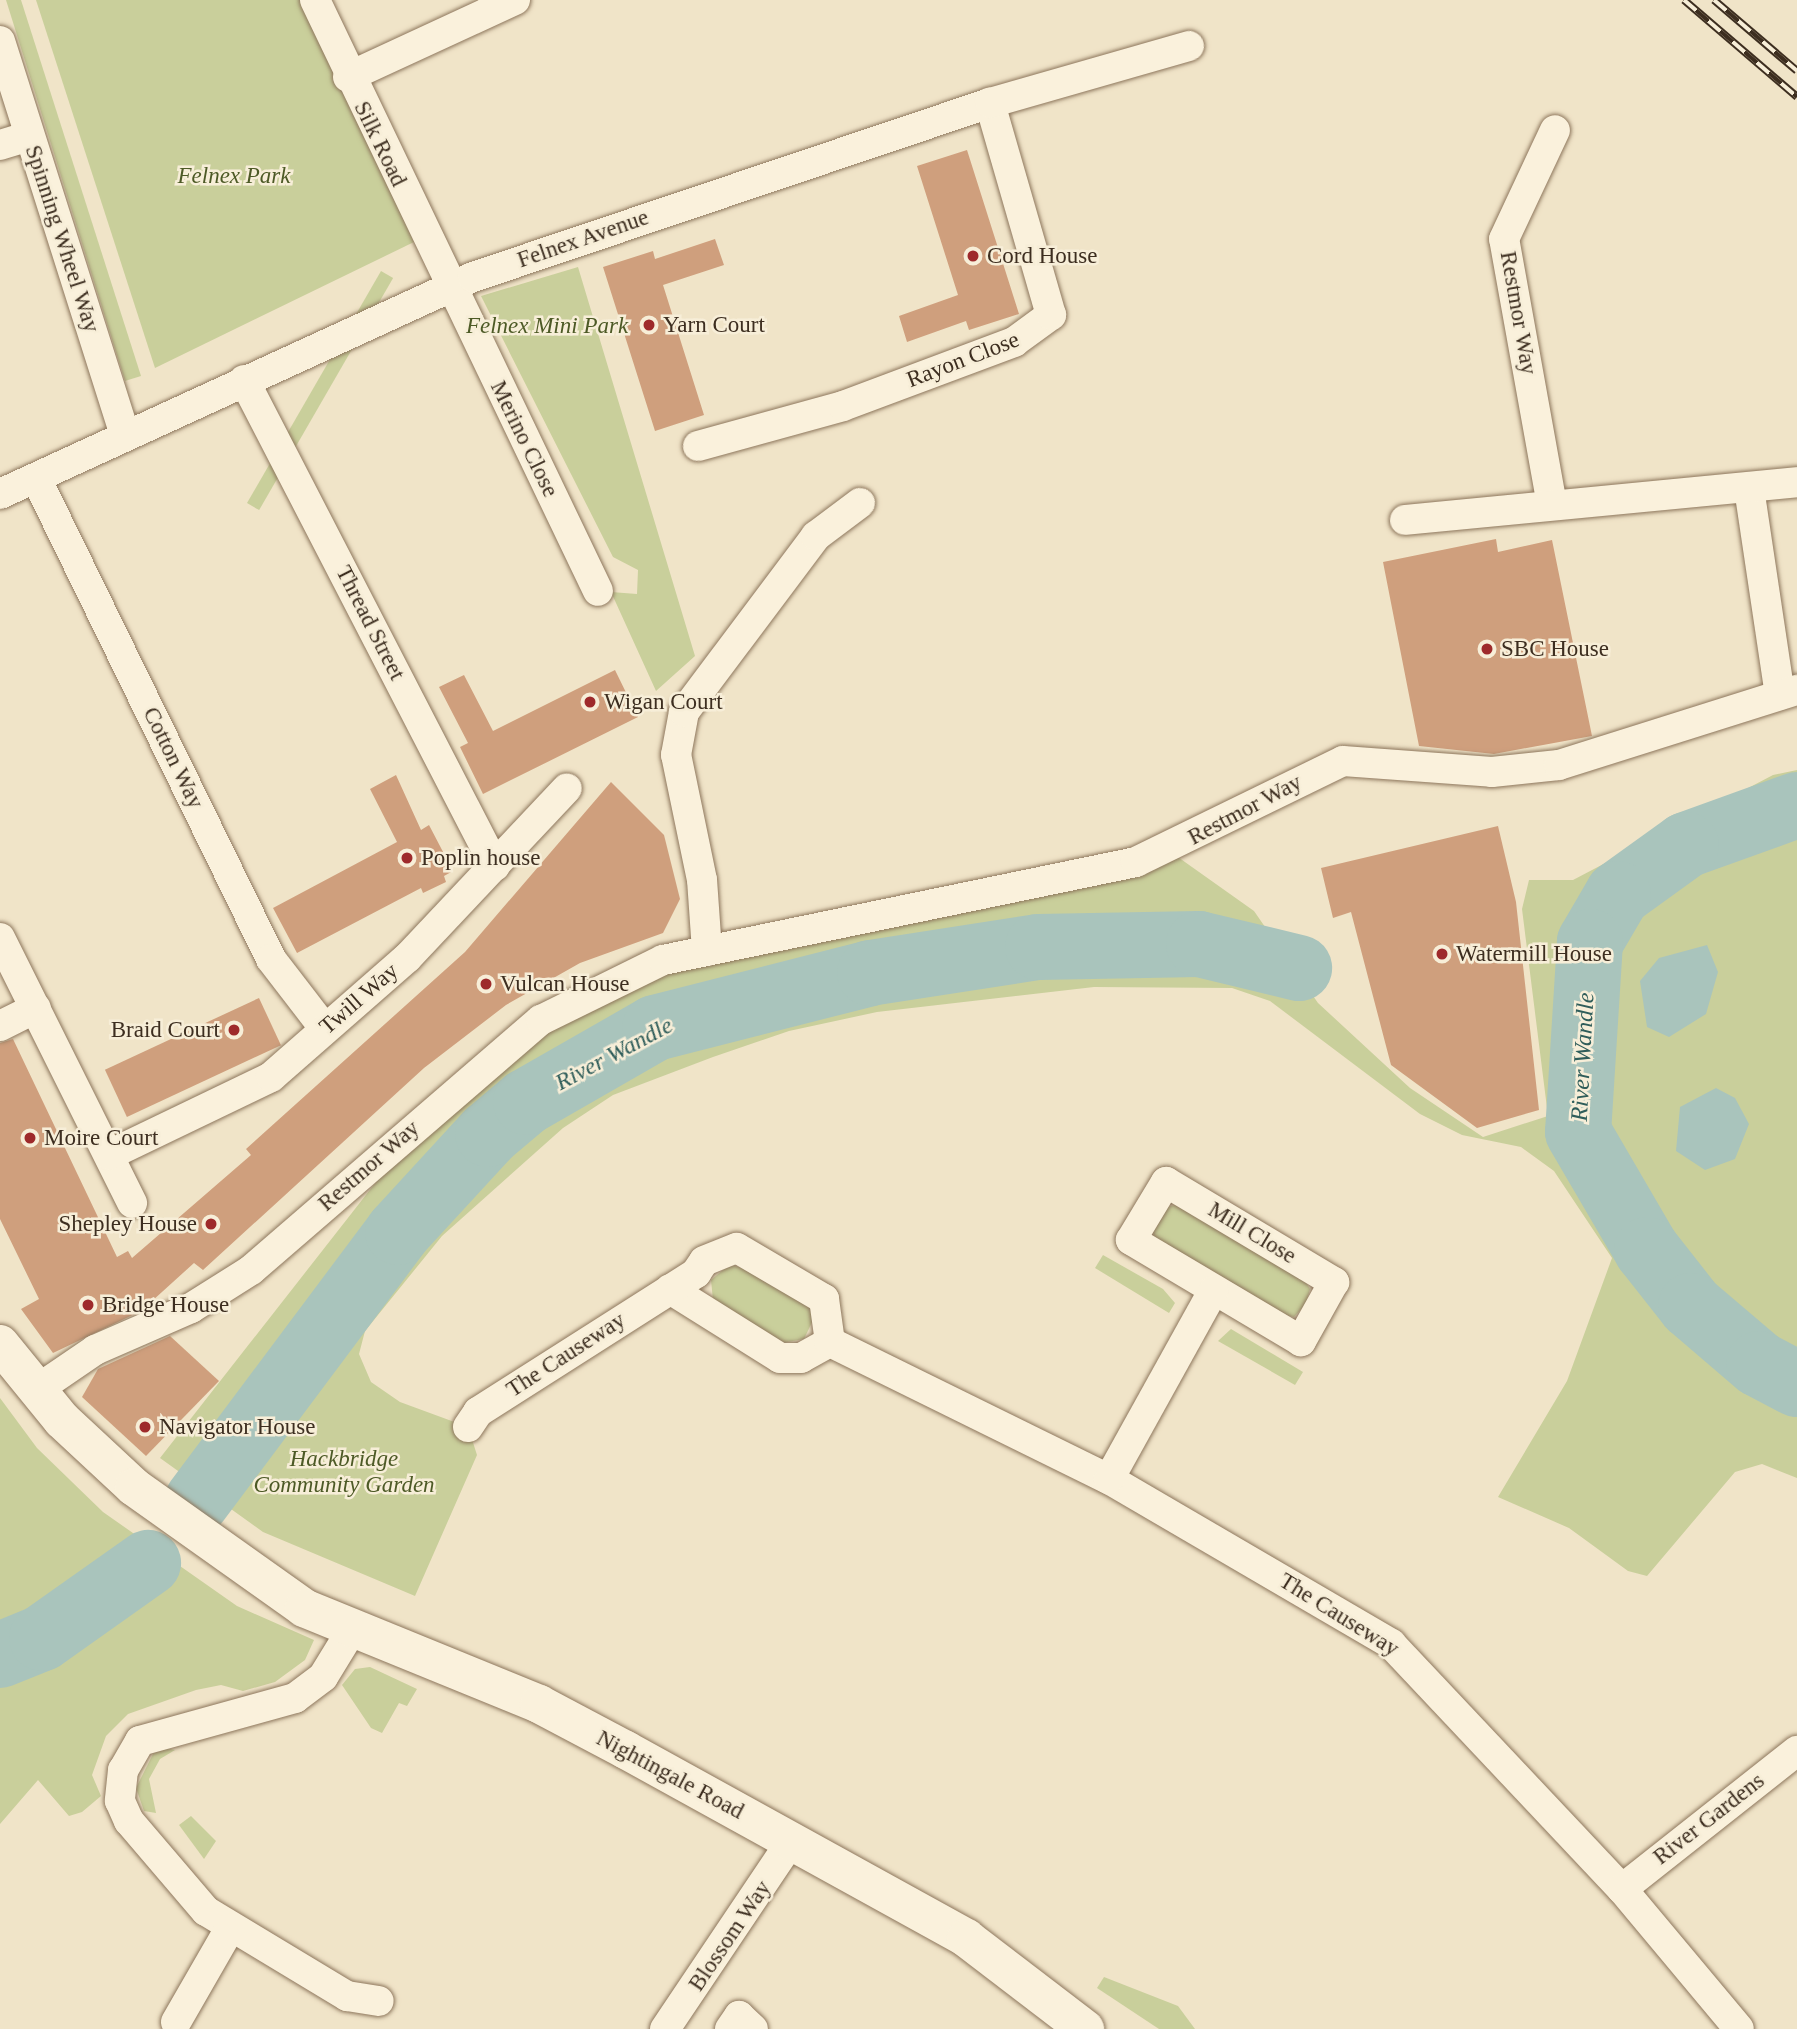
<!DOCTYPE html>
<style>
body{margin:0}
#map{position:relative;width:1797px;height:2029px;overflow:hidden;background:#f0e4c8;font-family:"Times New Roman",serif}
div>[style]{position:absolute}
.green>*{inset:0;background:#c9cf9b;transform-origin:0 0}
.water>*{inset:0;background:#a9c4bc}
.river>*{height:66px;margin:-33px;padding:0 33px;transform-origin:33px;border-radius:33px;background:#a9c4bc}
.building>*{inset:0;background:#cf9f7d;transform-origin:0 0}
.roads{filter:drop-shadow(0 0 2px #8d765c) drop-shadow(0 0 2px #8d765c)}
.minor>*{height:30px;margin:-15px;padding:0 15px;transform-origin:15px;border-radius:15px;background:#faf1dc}
.secondary>*{height:38px;margin:-19px;padding:0 19px;transform-origin:19px;border-radius:19px;background:#faf1dc}
.rail>*{height:8px;margin-top:-4px;transform-origin:0;background:repeating-linear-gradient(90deg,#f7eed8 0 16px,#3d2e20 0 32px);box-sizing:border-box;border-block:2px solid #3d2e20}
.dots>*{width:19px;height:19px;translate:-50% -50%;box-sizing:border-box;border:4px solid #f7eed8;border-radius:50%}
span{translate:-50% -50%;white-space:nowrap;text-align:center;line-height:1.15;-webkit-text-stroke:5px #f7eed8;paint-order:stroke}
.street-label{font-size:23px;color:#3d2e20}
.park-label{font-size:23px;color:#4d5a26;font-style:italic}
.poi-label{font-size:23px;color:#3d2e20}
.left{translate:0 -50%;text-align:left}
.right{translate:-100% -50%;text-align:right}
.water-label{font-size:24px;color:#2f5d5a;font-style:italic}
</style>
<div id="map">
<div class="green">
<i style="clip-path:polygon(6px 0,21px 0,141px 376px,125px 381px)"></i>
<i style="clip-path:polygon(36px 0,301px 0,414px 242px,155px 368px)"></i>
<i style="clip-path:polygon(578px 267px,695px 656px,656px 691px,611px 592px,637px 594px,638px 570px,613px 557px,481px 296px)"></i>
<i style="left:381px;top:271px;width:14px;height:268px;rotate:30deg"></i>
<i style="clip-path:polygon(1797px 770px,1797px 1478px,1762px 1464px,1735px 1472px,1647px 1576px,1628px 1571px,1569px 1528px,1498px 1497px,1567px 1381px,1612px 1258px,1554px 1171px,1521px 1147px,1462px 1135px,1420px 1114px,1270px 1001px,1232px 988px,1094px 987px,877px 1012px,789px 1031px,713px 1057px,613px 1095px,563px 1128px,442px 1236px,365px 1331px,359px 1354px,371px 1382px,400px 1402px,468px 1427px,477px 1455px,415px 1596px,263px 1532px,160px 1458px,434px 1108px,541px 1020px,663px 960px,1168px 850px,1254px 911px,1318px 1003px,1410px 1088px,1483px 1137px,1548px 1116px,1522px 909px,1529px 880px,1573px 880px,1773px 775px)"></i>
<i style="clip-path:polygon(1179px 1204px,1302px 1276px,1310px 1289px,1306px 1304px,1294px 1317px,1278px 1314px,1157px 1243px,1152px 1230px,1167px 1207px)"></i>
<i style="clip-path:polygon(1103px 1255px,1163px 1289px,1175px 1303px,1169px 1313px,1095px 1268px)"></i>
<i style="clip-path:polygon(729px 1265px,745px 1268px,811px 1308px,814px 1318px,804px 1339px,782px 1343px,713px 1300px,711px 1280px)"></i>
<i style="clip-path:polygon(1231px 1329px,1303px 1372px,1295px 1385px,1218px 1341px)"></i>
<i style="clip-path:polygon(0 1398px,37px 1448px,103px 1512px,237px 1606px,314px 1640px,305px 1660px,275px 1682px,243px 1691px,221px 1685px,196px 1690px,128px 1714px,106px 1736px,92px 1775px,101px 1796px,82px 1812px,69px 1816px,38px 1780px,0 1824px)"></i>
<i style="clip-path:polygon(370px 1667px,417px 1689px,407px 1706px,399px 1703px,382px 1733px,371px 1728px,342px 1685px,355px 1669px)"></i>
<i style="clip-path:polygon(157px 1746px,175px 1750px,160px 1759px,149px 1779px,156px 1813px,144px 1811px,136px 1788px)"></i>
<i style="clip-path:polygon(191px 1816px,216px 1841px,204px 1859px,179px 1825px)"></i>
<i style="clip-path:polygon(1104px 1977px,1178px 2006px,1195px 2029px,1159px 2029px,1097px 1988px)"></i>
</div>
<div class="water">
<i style="clip-path:polygon(1707px 945px,1718px 972px,1706px 1014px,1669px 1037px,1647px 1027px,1640px 981px,1659px 958px)"></i>
<i style="clip-path:polygon(1716px 1088px,1735px 1098px,1749px 1124px,1735px 1159px,1705px 1170px,1676px 1151px,1680px 1107px)"></i>
</div>
<div class="river">
<i style="left:1797px;top:805px;width:118px;rotate:160.2deg"></i>
<i style="left:1686px;top:845px;width:84px;rotate:144.2deg"></i>
<i style="left:1618px;top:894px;width:56px;rotate:120.3deg"></i>
<i style="left:1590px;top:942px;width:190px;rotate:93.6deg"></i>
<i style="left:1578px;top:1132px;width:137px;rotate:59.7deg"></i>
<i style="left:1647px;top:1250px;width:71px;rotate:51.8deg"></i>
<i style="left:1691px;top:1306px;width:89px;rotate:40.5deg"></i>
<i style="left:1759px;top:1364px;width:43px;rotate:27.8deg"></i>
<i style="left:197px;top:1501px;width:336px;rotate:-53.2deg"></i>
<i style="left:398px;top:1232px;width:133px;rotate:-47.4deg"></i>
<i style="left:488px;top:1134px;width:50px;rotate:-40.1deg"></i>
<i style="left:526px;top:1102px;width:149px;rotate:-29.8deg"></i>
<i style="left:655px;top:1028px;width:222px;rotate:-14.3deg"></i>
<i style="left:870px;top:973px;width:170px;rotate:-8.8deg"></i>
<i style="left:1038px;top:947px;width:161px;rotate:-1.1deg"></i>
<i style="left:1199px;top:944px;width:103px;rotate:13.5deg"></i>
<i style="left:0;top:1655px;width:45px;rotate:-22deg"></i>
<i style="left:42px;top:1638px;width:130px;rotate:-35.3deg"></i>
</div>
<div class="building">
<i style="clip-path:polygon(967px 150px,1019px 314px,969px 330px,966px 321px,907px 342px,899px 316px,958px 295px,917px 166px)"></i>
<i style="clip-path:polygon(715px 239px,724px 265px,663px 285px,704px 415px,655px 431px,603px 267px,653px 251px,655px 259px)"></i>
<i style="clip-path:polygon(1496px 539px,1498px 552px,1552px 540px,1592px 736px,1494px 754px,1419px 746px,1383px 562px)"></i>
<i style="clip-path:polygon(615px 670px,638px 717px,483px 794px,460px 747px,468px 743px,439px 687px,464px 675px,493px 731px)"></i>
<i style="clip-path:polygon(396px 775px,421px 830px,429px 825px,453px 871px,444px 876px,446px 882px,423px 893px,421px 888px,297px 953px,273px 908px,397px 842px,370px 789px)"></i>
<i style="clip-path:polygon(611px 782px,664px 835px,680px 899px,663px 933px,580px 963px,506px 1005px,424px 1068px,203px 1270px,194px 1263px,141px 1311px,53px 1353px,21px 1309px,39px 1299px,0 1219px,0 1043px,13px 1039px,117px 1257px,128px 1251px,132px 1258px,251px 1155px,246px 1149px,465px 952px)"></i>
<i style="clip-path:polygon(1498px 826px,1516px 902px,1539px 1110px,1477px 1128px,1391px 1065px,1351px 912px,1333px 918px,1321px 868px)"></i>
<i style="left:259px;top:998px;width:52px;height:170px;rotate:65deg"></i>
<i style="clip-path:polygon(170px 1336px,219px 1381px,146px 1456px,82px 1397px,98px 1369px)"></i>
</div>
<div class="roads">
<div class="minor">
<i style="left:315px;top:0;width:655px;rotate:64.41deg"></i>
<i style="left:0;top:41px;width:413px;rotate:72.4deg"></i>
<i style="left:348px;top:77px;width:184px;rotate:-24.8deg"></i>
<i style="left:0;top:145px;width:30px;rotate:-17deg"></i>
<i style="left:244px;top:380px;width:547px;rotate:62.69deg"></i>
<i style="left:698px;top:446px;width:150px;rotate:-15.4deg"></i>
<i style="left:843px;top:406px;width:183px;rotate:-20.5deg"></i>
<i style="left:1014px;top:342px;width:46px;rotate:-36.1deg"></i>
<i style="left:1051px;top:315px;width:221px;rotate:-106.1deg"></i>
<i style="left:36px;top:478px;width:535px;rotate:63.96deg"></i>
<i style="left:271px;top:959px;width:88px;rotate:52.4deg"></i>
<i style="left:1749px;top:488px;width:209px;rotate:81.5deg"></i>
<i style="left:0;top:494px;width:520px;rotate:-24.64deg"></i>
<i style="left:473px;top:277px;width:545px;rotate:-18.6deg"></i>
<i style="left:990px;top:103px;width:207px;rotate:-16deg"></i>
<i style="left:1552px;top:505px;width:270px;rotate:-100.2deg"></i>
<i style="left:1504px;top:239px;width:120px;rotate:-64.9deg"></i>
<i style="left:1405px;top:520px;width:394px;rotate:-5.5deg"></i>
<i style="left:0;top:938px;width:296px;rotate:63.5deg"></i>
<i style="left:707px;top:951px;width:71px;rotate:-94deg"></i>
<i style="left:702px;top:880px;width:128px;rotate:-101.7deg"></i>
<i style="left:676px;top:755px;width:44px;rotate:-79.5deg"></i>
<i style="left:684px;top:712px;width:220px;rotate:-53.1deg"></i>
<i style="left:816px;top:536px;width:55px;rotate:-36.9deg"></i>
<i style="left:0;top:1026px;width:40px;rotate:-26.6deg"></i>
<i style="left:109px;top:1155px;width:180px;rotate:-25.7deg"></i>
<i style="left:271px;top:1077px;width:181px;rotate:-41.2deg"></i>
<i style="left:407px;top:958px;width:233px;rotate:-46.7deg"></i>
<i style="left:1166px;top:1182px;width:196px;rotate:30.8deg"></i>
<i style="left:1334px;top:1282px;width:68px;rotate:119.2deg"></i>
<i style="left:1301px;top:1341px;width:198px;rotate:-149.3deg"></i>
<i style="left:1131px;top:1240px;width:68px;rotate:-58.9deg"></i>
<i style="left:670px;top:1289px;width:130px;rotate:32.1deg"></i>
<i style="left:780px;top:1358px;width:21px"></i>
<i style="left:801px;top:1358px;width:33px;rotate:-29deg"></i>
<i style="left:830px;top:1342px;width:311px;rotate:26.2deg"></i>
<i style="left:1109px;top:1479px;width:327px;rotate:30.3deg"></i>
<i style="left:1391px;top:1644px;width:337px;rotate:46.7deg"></i>
<i style="left:1622px;top:1889px;width:182px;rotate:50.1deg"></i>
<i style="left:35px;top:1391px;width:73px;rotate:-34.3deg"></i>
<i style="left:95px;top:1350px;width:105px;rotate:-23.6deg"></i>
<i style="left:191px;top:1308px;width:71px;rotate:-32.3deg"></i>
<i style="left:251px;top:1270px;width:383px;rotate:-40.8deg"></i>
<i style="left:541px;top:1020px;width:136px;rotate:-26.2deg"></i>
<i style="left:663px;top:960px;width:483px;rotate:-11.7deg"></i>
<i style="left:1136px;top:862px;width:230px;rotate:-26deg"></i>
<i style="left:1343px;top:761px;width:149px;rotate:4.2deg"></i>
<i style="left:1492px;top:772px;width:67px;rotate:-6deg"></i>
<i style="left:1559px;top:765px;width:250px;rotate:-17.5deg"></i>
<i style="left:468px;top:1427px;width:18px;rotate:-56deg"></i>
<i style="left:478px;top:1412px;width:259px;rotate:-32.5deg"></i>
<i style="left:696px;top:1273px;width:14px;rotate:-56deg"></i>
<i style="left:704px;top:1261px;width:35px;rotate:-22deg"></i>
<i style="left:737px;top:1248px;width:101px;rotate:30.4deg"></i>
<i style="left:824px;top:1299px;width:43px;rotate:82.1deg"></i>
<i style="left:1109px;top:1479px;width:215px;rotate:-61deg"></i>
<i style="left:353px;top:1628px;width:57px;rotate:121.5deg"></i>
<i style="left:323px;top:1677px;width:35px;rotate:143deg"></i>
<i style="left:295px;top:1698px;width:161px;rotate:164.5deg"></i>
<i style="left:140px;top:1741px;width:34px;rotate:120deg"></i>
<i style="left:123px;top:1770px;width:31px;rotate:96deg"></i>
<i style="left:120px;top:1801px;width:22px;rotate:66deg"></i>
<i style="left:129px;top:1821px;width:118px;rotate:49.5deg"></i>
<i style="left:206px;top:1911px;width:165px;rotate:31.1deg"></i>
<i style="left:347px;top:1996px;width:32px;rotate:9deg"></i>
<i style="left:1622px;top:1889px;width:223px;rotate:-38.3deg"></i>
<i style="left:176px;top:2022px;width:108px;rotate:-60.1deg"></i>
<i style="left:665px;top:2029px;width:228px;rotate:-56.1deg"></i>
<i style="left:730px;top:2029px;width:16px;rotate:-55deg"></i>
<i style="left:739px;top:2016px;width:19px;rotate:43deg"></i>
</div>
<div class="secondary">
<i style="left:0;top:1344px;width:98px;rotate:50.8deg"></i>
<i style="left:62px;top:1420px;width:98px;rotate:42.9deg"></i>
<i style="left:134px;top:1487px;width:209px;rotate:35.4deg"></i>
<i style="left:304px;top:1608px;width:254px;rotate:22.2deg"></i>
<i style="left:539px;top:1704px;width:98px;rotate:27.9deg"></i>
<i style="left:626px;top:1750px;width:389px;rotate:28.9deg"></i>
<i style="left:966px;top:1938px;width:150px;rotate:37.4deg"></i>
</div>
</div>
<div class="rail">
<i style="left:1684px;top:0;width:149px;rotate:40.6deg"></i>
<i style="left:1714px;top:0;width:109px;rotate:40.5deg"></i>
</div>
<div class="dots">
<i style="left:973px;top:256px;background:#9e2a2b"></i>
<i style="left:649px;top:325px;background:#9e2a2b"></i>
<i style="left:1487px;top:649px;background:#9e2a2b"></i>
<i style="left:590px;top:702px;background:#9e2a2b"></i>
<i style="left:407px;top:858px;background:#9e2a2b"></i>
<i style="left:1442px;top:954px;background:#9e2a2b"></i>
<i style="left:486px;top:984px;background:#9e2a2b"></i>
<i style="left:234px;top:1030px;background:#9e2a2b"></i>
<i style="left:30px;top:1138px;background:#9e2a2b"></i>
<i style="left:211px;top:1224px;background:#9e2a2b"></i>
<i style="left:88px;top:1305px;background:#9e2a2b"></i>
<i style="left:145px;top:1427px;background:#9e2a2b"></i>
</div>
<div class="street-label">
<span style="left:380px;top:144px;rotate:64deg">Silk Road</span>
<span style="left:62px;top:239px;rotate:72deg">Spinning Wheel Way</span>
<span style="left:583px;top:239px;rotate:-19deg">Felnex Avenue</span>
<span style="left:1518px;top:313px;rotate:80deg">Restmor Way</span>
<span style="left:963px;top:360px;rotate:-21deg">Rayon Close</span>
<span style="left:524px;top:439px;rotate:64deg">Merino Close</span>
<span style="left:370px;top:623px;rotate:63deg">Thread Street</span>
<span style="left:173px;top:758px;rotate:64deg">Cotton Way</span>
<span style="left:1245px;top:810px;rotate:-28deg">Restmor Way</span>
<span style="left:359px;top:999px;rotate:-41deg">Twill Way</span>
<span style="left:369px;top:1166px;rotate:-41deg">Restmor Way</span>
<span style="left:1252px;top:1233px;rotate:31deg">Mill Close</span>
<span style="left:566px;top:1355px;rotate:-33deg">The Causeway</span>
<span style="left:1339px;top:1615px;rotate:32deg">The Causeway</span>
<span style="left:670px;top:1775px;rotate:28deg">Nightingale Road</span>
<span style="left:1709px;top:1819px;rotate:-38deg">River Gardens</span>
<span style="left:730px;top:1936px;rotate:-56deg">Blossom Way</span>
</div>
<div class="park-label">
<span style="left:234px;top:176px">Felnex Park</span>
<span style="left:547px;top:326px">Felnex Mini Park</span>
<span style="left:344px;top:1472px">Hackbridge<br>Community Garden</span>
</div>
<div class="poi-label">
<span class="left" style="left:987px;top:256px">Cord House</span>
<span class="left" style="left:663px;top:325px">Yarn Court</span>
<span class="left" style="left:1501px;top:649px">SBC House</span>
<span class="left" style="left:604px;top:702px">Wigan Court</span>
<span class="left" style="left:421px;top:858px">Poplin house</span>
<span class="left" style="left:1456px;top:954px">Watermill House</span>
<span class="left" style="left:500px;top:984px">Vulcan House</span>
<span class="right" style="left:220px;top:1030px">Braid Court</span>
<span class="left" style="left:44px;top:1138px">Moire Court</span>
<span class="right" style="left:197px;top:1224px">Shepley House</span>
<span class="left" style="left:102px;top:1305px">Bridge House</span>
<span class="left" style="left:159px;top:1427px">Navigator House</span>
</div>
<div class="water-label">
<span style="left:614px;top:1054px;rotate:-28deg">River Wandle</span>
<span style="left:1583px;top:1057px;rotate:-87deg">River Wandle</span>
</div>
</div>
